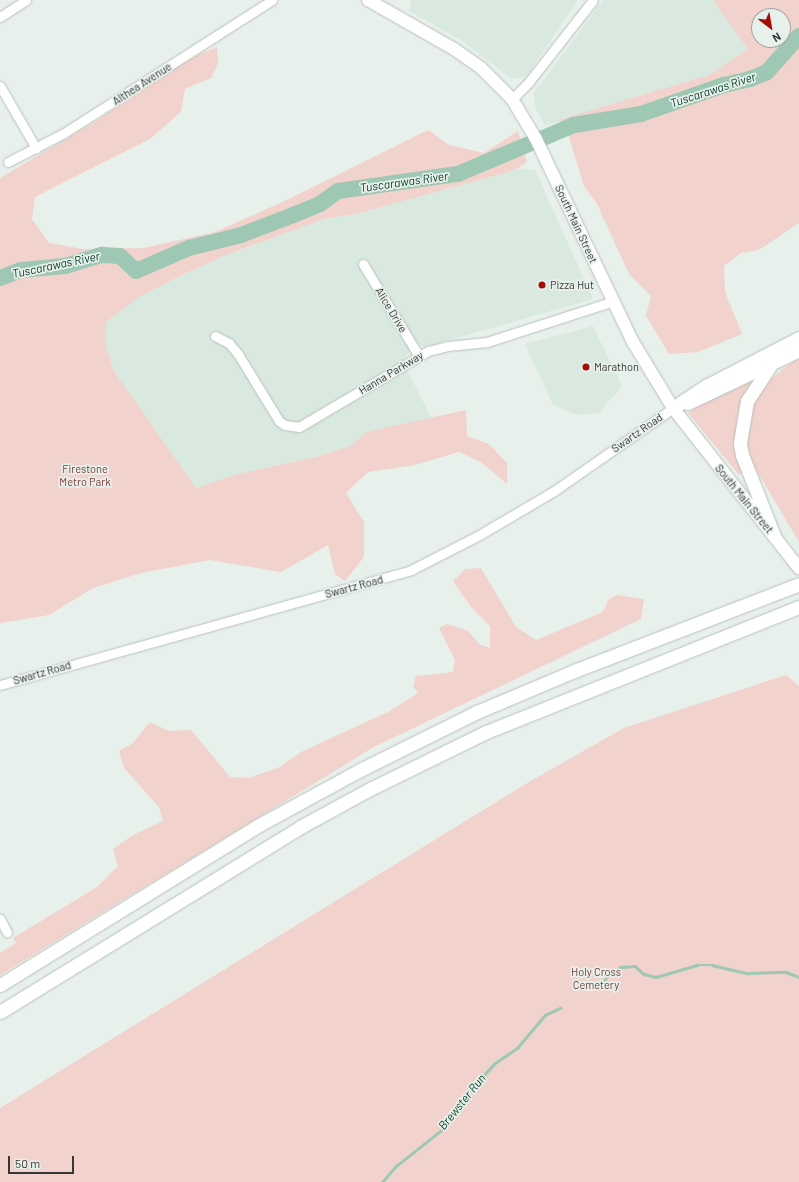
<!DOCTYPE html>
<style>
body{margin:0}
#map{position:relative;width:799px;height:1182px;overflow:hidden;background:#e8f0ec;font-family:Barlow,sans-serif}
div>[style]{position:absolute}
.built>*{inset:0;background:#d9e9e0}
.green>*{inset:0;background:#f1d2cc}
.stream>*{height:2.5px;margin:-1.25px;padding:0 1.25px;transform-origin:1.25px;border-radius:1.25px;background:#9ec8b3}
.river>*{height:16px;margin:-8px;padding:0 8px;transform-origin:8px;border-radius:8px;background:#9ec8b3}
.roads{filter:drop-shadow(0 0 1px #b9c1bd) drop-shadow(0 0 1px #b9c1bd)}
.minor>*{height:9px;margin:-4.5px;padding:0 4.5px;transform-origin:4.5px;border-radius:4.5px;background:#fff}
.major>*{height:12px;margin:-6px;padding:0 6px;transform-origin:6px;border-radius:6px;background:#fff}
.highway>*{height:13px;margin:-6.5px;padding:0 6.5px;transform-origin:6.5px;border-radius:6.5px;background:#fff}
.dots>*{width:11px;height:11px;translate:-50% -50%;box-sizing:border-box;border:2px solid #e8f0ec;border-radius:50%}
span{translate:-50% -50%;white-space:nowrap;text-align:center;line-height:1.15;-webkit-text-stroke:3.5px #e8f0ec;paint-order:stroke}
.street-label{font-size:11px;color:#353836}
.poi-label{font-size:11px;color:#353836}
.left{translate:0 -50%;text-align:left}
.park-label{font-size:11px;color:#773c34}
.water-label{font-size:12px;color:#08412c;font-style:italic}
.north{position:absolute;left:751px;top:8px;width:40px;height:40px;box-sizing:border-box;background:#e8f0ec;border:1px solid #a0a6a3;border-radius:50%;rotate:149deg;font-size:11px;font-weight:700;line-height:16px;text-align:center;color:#353836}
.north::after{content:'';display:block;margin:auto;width:14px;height:18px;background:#a30c07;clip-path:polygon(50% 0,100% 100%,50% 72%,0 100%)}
.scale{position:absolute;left:8px;top:1156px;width:66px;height:18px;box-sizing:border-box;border:2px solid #353836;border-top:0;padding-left:5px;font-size:12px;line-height:14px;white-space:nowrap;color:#353836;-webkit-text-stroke:3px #e8f0ec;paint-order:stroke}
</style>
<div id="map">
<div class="built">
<i style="clip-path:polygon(411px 0,578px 0,526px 77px,512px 79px,461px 40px,409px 11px)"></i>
<i style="clip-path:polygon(603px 0,716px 0,714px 2px,749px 49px,709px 75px,545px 126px,535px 107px,534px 93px)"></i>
<i style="clip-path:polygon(526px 169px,535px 170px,593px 299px,425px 347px,417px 344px,402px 360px,432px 419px,366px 432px,352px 445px,323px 455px,238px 474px,196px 488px,114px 371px,106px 348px,105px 322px,139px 297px,184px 274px,226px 255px,327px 218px,356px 214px,515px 170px)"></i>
<i style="clip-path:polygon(593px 326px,622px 386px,599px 413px,577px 415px,553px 405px,525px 344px)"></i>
</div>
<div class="green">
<i style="clip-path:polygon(evenodd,716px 0,799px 0,799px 223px,759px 250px,741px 253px,724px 266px,725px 292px,742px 334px,698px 352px,669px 354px,646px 316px,651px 296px,629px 274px,597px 204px,584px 186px,568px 134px,559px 120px,709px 75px,748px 49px,714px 2px,716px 0,759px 16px,783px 16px,783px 40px,759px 40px,759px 16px)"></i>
<i style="clip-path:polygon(217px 47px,218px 64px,211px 78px,185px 89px,181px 112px,150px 139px,35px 197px,32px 219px,49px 243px,83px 249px,144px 248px,215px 232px,289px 199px,428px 130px,449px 145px,484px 153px,518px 131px,527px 162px,515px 170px,356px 214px,327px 218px,226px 255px,184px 274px,139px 297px,106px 322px,106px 348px,114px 371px,196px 488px,238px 474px,324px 455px,352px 445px,366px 432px,466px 410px,467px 436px,489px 444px,507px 463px,507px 484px,481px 462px,459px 452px,415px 465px,368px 472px,346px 493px,364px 522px,364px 557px,345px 581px,335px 574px,328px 545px,281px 572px,210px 560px,141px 573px,93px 588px,49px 615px,0 623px,0 178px,96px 121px,189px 59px)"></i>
<i style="clip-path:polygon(799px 357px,799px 542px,751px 461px,745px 435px,752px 402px,770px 379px)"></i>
<i style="clip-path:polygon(758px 375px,741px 401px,738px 415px,736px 428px,742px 473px,739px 475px,688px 413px,699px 404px)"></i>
<i style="clip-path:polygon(481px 568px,516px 627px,536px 640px,603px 612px,608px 600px,617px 595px,644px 599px,641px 619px,374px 747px,0 975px,0 953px,16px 943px,13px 938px,97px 887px,118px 866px,113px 849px,133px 835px,163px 821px,159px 807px,124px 768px,119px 751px,132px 744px,150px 722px,169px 731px,191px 730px,230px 777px,249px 778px,280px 767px,301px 752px,390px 711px,418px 693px,413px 686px,416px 676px,453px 672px,455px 660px,439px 628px,447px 624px,468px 631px,479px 644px,490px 648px,490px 626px,471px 607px,453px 581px,465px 569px)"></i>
<i style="clip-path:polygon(786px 675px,799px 686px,799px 1182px,0 1182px,0 1108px,522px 786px,624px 728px)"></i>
</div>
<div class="stream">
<i style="left:601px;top:985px;width:14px;rotate:-54deg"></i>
<i style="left:609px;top:974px;width:14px;rotate:-30deg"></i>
<i style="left:621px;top:967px;width:14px;rotate:-4deg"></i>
<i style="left:635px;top:966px;width:12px;rotate:42deg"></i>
<i style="left:644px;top:974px;width:12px;rotate:14deg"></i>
<i style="left:656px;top:977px;width:43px;rotate:-16.3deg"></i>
<i style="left:697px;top:965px;width:15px"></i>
<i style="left:712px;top:965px;width:37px;rotate:13deg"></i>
<i style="left:748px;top:973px;width:38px;rotate:-2deg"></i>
<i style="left:786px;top:972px;width:14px;rotate:21deg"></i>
<i style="left:382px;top:1182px;width:20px;rotate:-49deg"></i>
<i style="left:395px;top:1167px;width:63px;rotate:-38.5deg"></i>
<i style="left:444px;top:1128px;width:40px;rotate:-57.1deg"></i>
<i style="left:466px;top:1094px;width:42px;rotate:-46.9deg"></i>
<i style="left:495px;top:1063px;width:27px;rotate:-34deg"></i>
<i style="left:517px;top:1048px;width:43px;rotate:-49.7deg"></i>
<i style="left:545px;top:1015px;width:17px;rotate:-25deg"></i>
</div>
<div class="river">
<i style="left:0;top:278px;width:22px;rotate:-21deg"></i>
<i style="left:21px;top:270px;width:44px;rotate:-5.2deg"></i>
<i style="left:65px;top:266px;width:39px;rotate:-17deg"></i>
<i style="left:102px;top:255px;width:18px;rotate:3deg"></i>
<i style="left:120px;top:256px;width:22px;rotate:43deg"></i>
<i style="left:136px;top:271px;width:58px;rotate:-23.5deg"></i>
<i style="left:189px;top:248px;width:54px;rotate:-14deg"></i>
<i style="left:241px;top:235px;width:56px;rotate:-21deg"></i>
<i style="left:293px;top:215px;width:29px;rotate:-22deg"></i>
<i style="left:320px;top:204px;width:22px;rotate:-36deg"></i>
<i style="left:338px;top:191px;width:121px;rotate:-8.1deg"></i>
<i style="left:458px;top:174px;width:126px;rotate:-22.9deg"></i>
<i style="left:574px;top:125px;width:68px;rotate:-9.3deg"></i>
<i style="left:641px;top:114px;width:88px;rotate:-19.3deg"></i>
<i style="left:724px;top:85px;width:27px;rotate:-13deg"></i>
<i style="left:750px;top:79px;width:18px;rotate:-22deg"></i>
<i style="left:767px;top:72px;width:48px;rotate:-48.4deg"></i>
</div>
<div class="roads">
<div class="minor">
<i style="left:0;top:17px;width:31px;rotate:-33deg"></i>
<i style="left:0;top:86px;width:72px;rotate:59.9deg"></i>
<i style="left:512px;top:99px;width:23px;rotate:-45deg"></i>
<i style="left:528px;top:83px;width:105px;rotate:-51.9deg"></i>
<i style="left:8px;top:162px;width:63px;rotate:-27.4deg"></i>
<i style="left:64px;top:133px;width:247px;rotate:-32.6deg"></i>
<i style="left:363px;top:264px;width:108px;rotate:58.7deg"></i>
<i style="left:215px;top:336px;width:16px;rotate:27deg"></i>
<i style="left:229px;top:343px;width:14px;rotate:51deg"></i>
<i style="left:238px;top:354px;width:79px;rotate:58.5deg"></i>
<i style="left:279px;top:421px;width:7px;rotate:34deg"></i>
<i style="left:285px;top:425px;width:14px;rotate:8deg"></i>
<i style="left:299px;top:427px;width:150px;rotate:-30.5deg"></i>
<i style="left:428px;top:351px;width:21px;rotate:-14deg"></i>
<i style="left:448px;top:346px;width:39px;rotate:-6deg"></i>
<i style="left:487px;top:342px;width:133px;rotate:-17.9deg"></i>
<i style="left:0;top:685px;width:427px;rotate:-15.6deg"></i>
<i style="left:411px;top:570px;width:79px;rotate:-27.2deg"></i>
<i style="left:481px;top:534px;width:85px;rotate:-30.5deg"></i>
<i style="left:554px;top:491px;width:145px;rotate:-34.9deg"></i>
<i style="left:0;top:919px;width:15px;rotate:62deg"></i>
</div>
<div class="major">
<i style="left:368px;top:0;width:99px;rotate:29.7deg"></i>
<i style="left:454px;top:49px;width:33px;rotate:35deg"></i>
<i style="left:481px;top:68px;width:44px;rotate:45deg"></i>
<i style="left:512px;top:99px;width:47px;rotate:59deg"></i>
<i style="left:536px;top:139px;width:225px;rotate:64.5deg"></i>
<i style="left:633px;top:342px;width:77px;rotate:58.8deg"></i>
<i style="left:673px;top:408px;width:204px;rotate:51.8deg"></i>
</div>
<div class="highway">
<i style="left:770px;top:366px;width:42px;rotate:123.3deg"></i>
<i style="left:747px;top:401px;width:43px;rotate:99.5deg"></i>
<i style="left:740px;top:443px;width:12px;rotate:81deg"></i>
<i style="left:742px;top:455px;width:87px;rotate:68.4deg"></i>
<i style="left:688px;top:403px;width:123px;rotate:-25.5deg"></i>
<i style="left:673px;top:408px;width:40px;rotate:-34deg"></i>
<i style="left:706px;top:386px;width:105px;rotate:-27.3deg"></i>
<i style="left:0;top:985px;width:304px;rotate:-31.7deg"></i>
<i style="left:259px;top:825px;width:115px;rotate:-28.6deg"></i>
<i style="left:360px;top:770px;width:131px;rotate:-26.4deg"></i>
<i style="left:477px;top:712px;width:105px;rotate:-22.9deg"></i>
<i style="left:574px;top:671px;width:241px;rotate:-21.1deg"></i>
<i style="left:0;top:1012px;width:355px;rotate:-31.6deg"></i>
<i style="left:302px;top:826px;width:77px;rotate:-28.6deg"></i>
<i style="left:370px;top:789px;width:129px;rotate:-26.2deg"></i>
<i style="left:486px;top:732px;width:337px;rotate:-21.8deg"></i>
</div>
</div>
<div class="dots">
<i style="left:542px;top:285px;background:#a30c07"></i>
<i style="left:586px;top:367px;background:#a30c07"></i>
</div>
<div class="street-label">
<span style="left:142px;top:84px;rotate:-33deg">Althea Avenue</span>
<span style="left:576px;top:224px;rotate:65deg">South Main Street</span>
<span style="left:391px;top:310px;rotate:59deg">Alice Drive</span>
<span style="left:391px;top:373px;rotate:-31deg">Hanna Parkway</span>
<span style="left:637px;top:433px;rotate:-35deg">Swartz Road</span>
<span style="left:744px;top:499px;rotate:51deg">South Main Street</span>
<span style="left:354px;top:587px;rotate:-15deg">Swartz Road</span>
<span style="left:42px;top:673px;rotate:-16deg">Swartz Road</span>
</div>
<div class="poi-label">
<span class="left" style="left:550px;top:285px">Pizza Hut</span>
<span class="left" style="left:594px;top:367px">Marathon</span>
</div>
<div class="park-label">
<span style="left:85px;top:476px">Firestone<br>Metro Park</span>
<span style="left:596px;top:979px">Holy Cross<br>Cemetery</span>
</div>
<div class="water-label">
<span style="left:713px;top:90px;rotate:-18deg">Tuscarawas River</span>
<span style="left:404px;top:182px;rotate:-8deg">Tuscarawas River</span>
<span style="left:56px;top:265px;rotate:-12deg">Tuscarawas River</span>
<span style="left:462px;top:1102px;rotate:-51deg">Brewster Run</span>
</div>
<div class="north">N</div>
<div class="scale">50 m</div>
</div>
